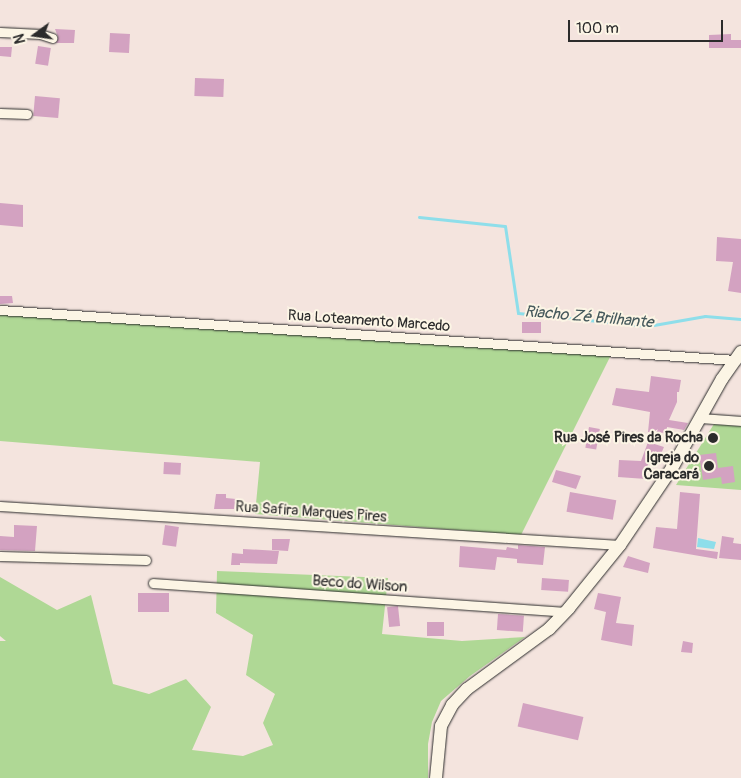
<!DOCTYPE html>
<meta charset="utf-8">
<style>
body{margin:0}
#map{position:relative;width:741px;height:778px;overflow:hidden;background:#f4e4de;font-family:Pangolin,sans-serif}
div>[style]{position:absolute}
.green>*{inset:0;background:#afd895}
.water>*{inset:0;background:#8edeea}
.stream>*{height:3px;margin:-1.5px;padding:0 1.5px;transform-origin:1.5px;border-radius:1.5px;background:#8edeea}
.building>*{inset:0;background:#d3a2c1;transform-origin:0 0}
.roads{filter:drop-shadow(0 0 1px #2b2b2b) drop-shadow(0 0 1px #2b2b2b)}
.street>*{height:9px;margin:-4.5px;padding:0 4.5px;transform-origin:4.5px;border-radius:4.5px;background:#fcf5e5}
.secondary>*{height:12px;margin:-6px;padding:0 6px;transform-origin:6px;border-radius:6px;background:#fcf5e5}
.dots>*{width:14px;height:14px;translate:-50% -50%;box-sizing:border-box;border:2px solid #fcf5e5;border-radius:50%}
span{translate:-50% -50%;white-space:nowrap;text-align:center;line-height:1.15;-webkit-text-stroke:4px #fcf5e5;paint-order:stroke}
.street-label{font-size:15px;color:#2b2b2b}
.poi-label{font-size:15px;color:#2b2b2b;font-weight:700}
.right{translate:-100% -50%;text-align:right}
.water-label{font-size:16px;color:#44585b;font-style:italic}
.north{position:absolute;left:10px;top:10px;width:50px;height:50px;-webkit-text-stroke:4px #fcf5e5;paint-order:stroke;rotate:256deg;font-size:14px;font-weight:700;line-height:20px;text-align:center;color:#2b2b2b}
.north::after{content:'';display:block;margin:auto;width:18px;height:22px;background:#2b2b2b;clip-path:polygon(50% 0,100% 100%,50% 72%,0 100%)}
.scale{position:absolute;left:568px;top:20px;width:155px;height:22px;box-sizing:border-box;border:2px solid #2b2b2b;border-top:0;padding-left:6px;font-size:15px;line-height:18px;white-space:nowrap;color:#2b2b2b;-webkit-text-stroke:4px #fcf5e5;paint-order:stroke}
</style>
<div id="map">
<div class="green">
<i style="clip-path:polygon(0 313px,612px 353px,521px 535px,255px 514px,260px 462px,0 441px)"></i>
<i style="clip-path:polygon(714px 424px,741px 426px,741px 490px,676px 485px)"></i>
<i style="clip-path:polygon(217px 571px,388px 578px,382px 634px,462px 641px,525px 637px,470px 676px,441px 701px,432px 722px,428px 744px,428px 778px,0 778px,0 641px,6px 641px,0 636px,0 577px,57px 610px,91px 595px,113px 684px,149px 694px,186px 679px,211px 707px,192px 750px,243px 756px,273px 745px,263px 723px,275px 694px,246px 675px,253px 635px,216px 613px)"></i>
</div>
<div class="water">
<i style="clip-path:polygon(698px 538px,716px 542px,714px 549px,697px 547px)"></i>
</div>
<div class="stream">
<i style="left:419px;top:217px;width:86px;rotate:6deg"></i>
<i style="left:505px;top:226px;width:88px;rotate:81.5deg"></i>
<i style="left:518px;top:313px;width:131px;rotate:5.7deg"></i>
<i style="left:648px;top:326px;width:58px;rotate:-10deg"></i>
<i style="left:705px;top:316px;width:36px;rotate:5deg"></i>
</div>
<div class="building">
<i style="clip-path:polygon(55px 29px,75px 30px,74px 43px,56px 43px,58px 37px)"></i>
<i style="left:110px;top:33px;width:20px;height:19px;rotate:3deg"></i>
<i style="clip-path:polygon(731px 34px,731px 40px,741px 40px,741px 48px,709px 48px,709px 35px)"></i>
<i style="left:38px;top:46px;width:13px;height:18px;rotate:9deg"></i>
<i style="clip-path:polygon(0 47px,12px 47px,11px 57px,0 56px)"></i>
<i style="left:195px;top:78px;width:29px;height:18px;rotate:2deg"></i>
<i style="left:35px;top:96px;width:25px;height:20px;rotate:5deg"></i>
<i style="clip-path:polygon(0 203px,23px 205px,23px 227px,0 225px)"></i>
<i style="clip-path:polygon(717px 237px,741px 239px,741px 293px,728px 291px,733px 262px,716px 261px)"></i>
<i style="clip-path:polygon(0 296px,12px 296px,13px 303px,0 304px)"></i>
<i style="left:522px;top:322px;width:19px;height:11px"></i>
<i style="clip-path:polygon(651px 376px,681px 380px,679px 392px,677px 392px,677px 402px,669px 420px,688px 423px,684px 430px,667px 427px,667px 433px,648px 432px,650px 412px,612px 405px,616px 388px,649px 392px)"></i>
<i style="left:589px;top:427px;width:11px;height:21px;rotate:10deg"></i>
<i style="clip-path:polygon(648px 442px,664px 447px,660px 456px,650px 452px,646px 479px,618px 477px,619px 460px,641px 461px)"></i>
<i style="clip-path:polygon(716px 453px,718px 468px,733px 466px,735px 482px,722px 484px,721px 477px,703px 480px,699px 455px)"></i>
<i style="left:164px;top:462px;width:17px;height:12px;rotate:3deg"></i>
<i style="clip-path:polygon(556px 470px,581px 476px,576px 489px,552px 482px)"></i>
<i style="left:570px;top:492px;width:47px;height:20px;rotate:10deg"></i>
<i style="clip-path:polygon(680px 492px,700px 494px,696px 549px,718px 552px,717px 559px,653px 548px,656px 527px,677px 529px)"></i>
<i style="clip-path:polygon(216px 494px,226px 494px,226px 498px,236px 499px,234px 509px,214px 509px)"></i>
<i style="clip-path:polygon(14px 525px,37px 526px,35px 551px,0 550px,0 536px,14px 537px)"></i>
<i style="left:165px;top:525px;width:14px;height:20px;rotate:8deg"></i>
<i style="clip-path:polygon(722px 536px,734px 538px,733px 543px,741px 544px,741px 560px,719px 558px)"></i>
<i style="clip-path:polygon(272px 539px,290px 539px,288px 551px,272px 550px)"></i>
<i style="clip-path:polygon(518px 545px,545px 547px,543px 565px,517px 563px,517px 559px,497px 557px,495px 570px,459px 567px,460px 546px,506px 550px,507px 547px,518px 549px)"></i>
<i style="clip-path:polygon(243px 549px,279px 551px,277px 564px,240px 563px,240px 565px,231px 565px,232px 553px,243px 554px)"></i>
<i style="clip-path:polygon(628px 556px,650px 563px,648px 573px,623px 567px)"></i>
<i style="left:542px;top:578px;width:27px;height:12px;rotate:4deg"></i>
<i style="left:138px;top:593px;width:31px;height:19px"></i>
<i style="clip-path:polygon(598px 593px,621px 597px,616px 623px,634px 625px,632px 646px,601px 640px,606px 612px,594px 609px)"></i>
<i style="left:398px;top:606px;width:20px;height:11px;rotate:84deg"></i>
<i style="left:498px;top:614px;width:26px;height:16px;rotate:4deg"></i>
<i style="left:444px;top:622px;width:14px;height:17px;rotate:90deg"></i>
<i style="clip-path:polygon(683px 641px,693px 643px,692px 653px,681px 652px)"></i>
<i style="left:523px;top:703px;width:62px;height:24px;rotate:13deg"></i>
</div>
<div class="roads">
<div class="street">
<i style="left:0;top:32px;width:40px;rotate:2.9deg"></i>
<i style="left:40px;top:34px;width:13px;rotate:18deg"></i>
<i style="left:0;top:113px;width:27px;rotate:2deg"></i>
<i style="left:0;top:310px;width:738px;rotate:3.89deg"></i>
<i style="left:701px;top:418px;width:40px;rotate:4.3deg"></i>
<i style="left:0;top:506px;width:621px;rotate:3.6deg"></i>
<i style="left:0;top:556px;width:146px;rotate:1.6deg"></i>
<i style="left:153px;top:583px;width:413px;rotate:4deg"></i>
</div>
<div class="secondary">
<i style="left:436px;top:778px;width:52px;rotate:-84.5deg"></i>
<i style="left:441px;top:726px;width:24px;rotate:-62deg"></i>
<i style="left:452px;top:705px;width:22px;rotate:-47deg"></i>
<i style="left:467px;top:689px;width:102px;rotate:-36.2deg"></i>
<i style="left:549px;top:629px;width:29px;rotate:-46deg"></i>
<i style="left:569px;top:608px;width:81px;rotate:-51deg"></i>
<i style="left:620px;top:545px;width:93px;rotate:-56deg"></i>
<i style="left:672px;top:468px;width:102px;rotate:-60.7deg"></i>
<i style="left:722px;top:379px;width:33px;rotate:-55deg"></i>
</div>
</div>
<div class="dots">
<i style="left:713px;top:438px;background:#2b2b2b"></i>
<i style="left:709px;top:466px;background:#2b2b2b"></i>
</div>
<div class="street-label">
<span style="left:369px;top:321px;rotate:4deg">Rua Loteamento Marcedo</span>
<span style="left:311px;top:512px;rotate:4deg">Rua Safira Marques Pires</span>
<span style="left:360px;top:584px;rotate:4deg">Beco do Wilson</span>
</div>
<div class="poi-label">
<span class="right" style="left:703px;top:438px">Rua José Pires da Rocha</span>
<span class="right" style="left:699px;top:466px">Igreja do<br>Caracará</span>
</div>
<div class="water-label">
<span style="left:589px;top:317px;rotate:5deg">Riacho Zé Brilhante</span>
</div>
<div class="north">N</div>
<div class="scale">100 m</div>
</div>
